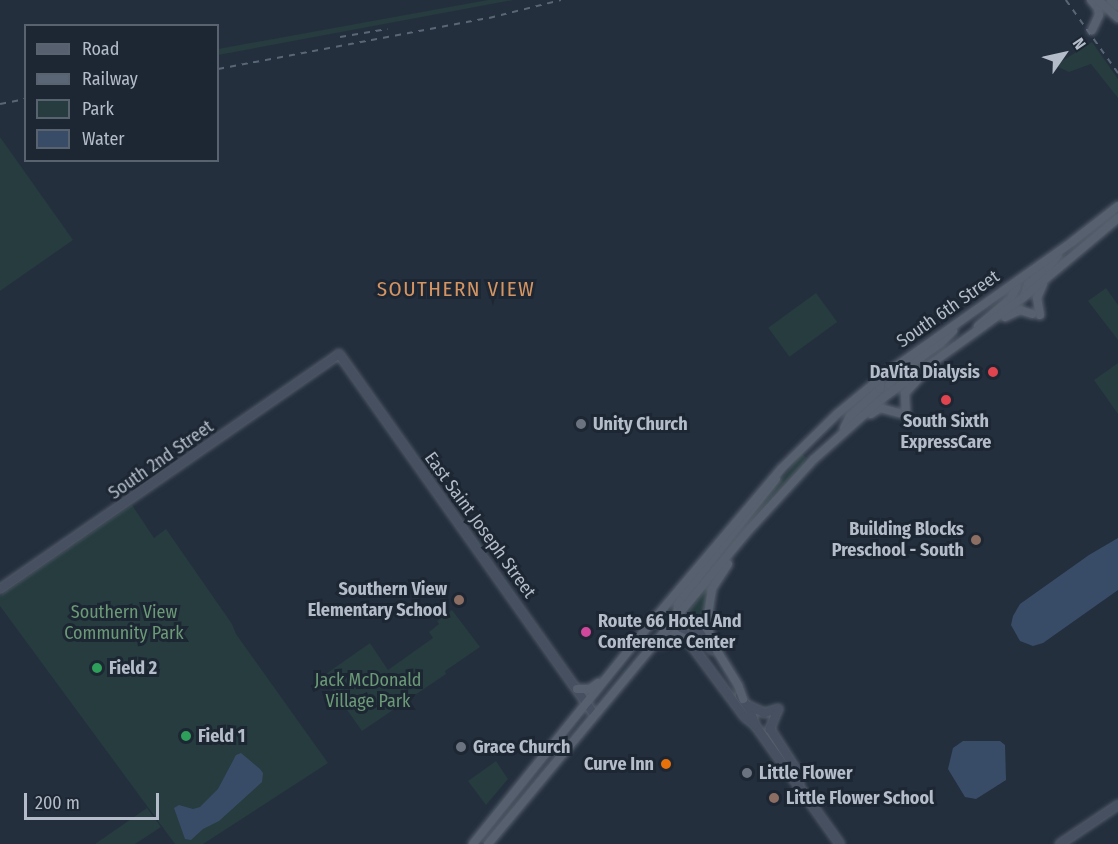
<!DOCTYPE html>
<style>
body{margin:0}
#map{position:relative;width:1118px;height:844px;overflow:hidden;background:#242f3e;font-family:"Fira Sans Condensed",sans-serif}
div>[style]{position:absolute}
.green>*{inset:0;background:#263c3f;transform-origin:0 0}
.water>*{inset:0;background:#394c67}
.roads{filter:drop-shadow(0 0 2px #565f6c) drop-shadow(0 0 2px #565f6c)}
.secondary>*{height:8px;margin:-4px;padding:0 4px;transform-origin:4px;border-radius:4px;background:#465061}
.primary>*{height:8px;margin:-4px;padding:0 4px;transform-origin:4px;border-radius:4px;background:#56606e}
.rail>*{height:1.5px;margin-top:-0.75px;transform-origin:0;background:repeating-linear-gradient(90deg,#5a6575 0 6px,transparent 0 12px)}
.dots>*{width:16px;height:16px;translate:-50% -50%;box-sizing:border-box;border:3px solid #1d2633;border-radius:50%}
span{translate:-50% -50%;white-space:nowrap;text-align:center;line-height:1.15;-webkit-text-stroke:6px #1d2633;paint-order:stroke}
.street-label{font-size:18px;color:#b4bcc9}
.poi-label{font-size:18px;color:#b4bcc9;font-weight:700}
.right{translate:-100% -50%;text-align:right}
.left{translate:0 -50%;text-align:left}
.park-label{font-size:18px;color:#6b9a76}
.quarter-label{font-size:21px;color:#d59563;letter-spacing:1.5px}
.legend{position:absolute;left:24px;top:24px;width:195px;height:138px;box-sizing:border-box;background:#1d2633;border:2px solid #59626f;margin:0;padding:8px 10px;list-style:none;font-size:18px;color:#b4bcc9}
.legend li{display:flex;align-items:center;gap:12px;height:30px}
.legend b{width:30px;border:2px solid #59626f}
.north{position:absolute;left:1034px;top:24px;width:60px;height:60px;-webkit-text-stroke:4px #1d2633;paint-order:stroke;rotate:56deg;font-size:16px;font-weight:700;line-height:24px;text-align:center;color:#b4bcc9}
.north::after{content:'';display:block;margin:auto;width:21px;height:27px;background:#b4bcc9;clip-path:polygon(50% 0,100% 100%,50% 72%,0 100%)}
.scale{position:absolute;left:24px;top:793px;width:135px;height:27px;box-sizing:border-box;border:3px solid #b4bcc9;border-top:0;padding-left:8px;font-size:18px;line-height:21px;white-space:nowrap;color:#b4bcc9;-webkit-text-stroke:4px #1d2633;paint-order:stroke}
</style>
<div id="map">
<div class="green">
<i style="clip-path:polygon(488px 0,513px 0,218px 55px,218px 49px)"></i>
<i style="clip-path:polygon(1092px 42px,1118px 79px,1118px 98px,1091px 64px,1069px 72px,1058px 67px,1059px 63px)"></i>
<i style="clip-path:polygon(0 137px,73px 240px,0 291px)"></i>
<i style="clip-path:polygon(1106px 288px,1118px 305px,1118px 340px,1088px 301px)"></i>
<i style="left:816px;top:293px;width:36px;height:59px;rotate:54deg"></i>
<i style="clip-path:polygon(1118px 363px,1118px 414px,1094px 380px)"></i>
<i style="clip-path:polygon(802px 453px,806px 458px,803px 464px,762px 508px,683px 603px)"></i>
<i style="clip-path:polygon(132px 505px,154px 538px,166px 529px,232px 624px,236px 634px,328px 763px,203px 844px,175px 844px,0 606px,0 596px)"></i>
<i style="clip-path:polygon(707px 588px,709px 590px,705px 607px,705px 628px,703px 629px,686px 614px)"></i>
<i style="clip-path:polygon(452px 610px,480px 647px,445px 671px,446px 674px,362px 731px,323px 676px,370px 643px,388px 670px,433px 638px,429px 632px,439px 624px,437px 621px)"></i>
<i style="clip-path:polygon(496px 761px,508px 779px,486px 805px,468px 781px)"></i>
<i style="clip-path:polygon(147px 808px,161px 827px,135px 844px,95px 844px)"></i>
</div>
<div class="water">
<i style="clip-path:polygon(1118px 538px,1118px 590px,1043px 643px,1033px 646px,1020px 641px,1011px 625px,1013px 616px,1020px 604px,1089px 555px)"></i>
<i style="clip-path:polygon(963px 741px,1000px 741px,1005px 745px,1006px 780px,976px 799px,965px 797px,948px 769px,953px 748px)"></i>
<i style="clip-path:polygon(241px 753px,260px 769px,263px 773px,262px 782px,219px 821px,203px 829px,191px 840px,185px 839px,174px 808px,179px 805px,193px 809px,200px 807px,218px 789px,236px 755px)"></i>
</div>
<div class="roads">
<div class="secondary">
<i style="left:0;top:589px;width:412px;rotate:-34.7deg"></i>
<i style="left:339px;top:354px;width:443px;rotate:54.7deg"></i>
<i style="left:677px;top:618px;width:23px;rotate:65deg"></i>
<i style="left:687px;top:639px;width:97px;rotate:53.4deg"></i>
<i style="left:745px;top:717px;width:13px;rotate:39deg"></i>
<i style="left:755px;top:725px;width:146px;rotate:54.5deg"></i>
<i style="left:677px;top:618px;width:20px;rotate:24deg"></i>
<i style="left:695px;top:626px;width:29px;rotate:55deg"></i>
<i style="left:740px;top:696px;width:19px;rotate:55deg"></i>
<i style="left:751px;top:712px;width:14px;rotate:73deg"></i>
<i style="left:749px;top:706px;width:17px;rotate:25deg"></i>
<i style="left:764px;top:713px;width:15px;rotate:-16deg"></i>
<i style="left:778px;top:709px;width:22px;rotate:112deg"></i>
<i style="left:770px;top:729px;width:46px;rotate:57.3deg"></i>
<i style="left:795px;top:768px;width:16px;rotate:75deg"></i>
<i style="left:1060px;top:844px;width:70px;rotate:-33.9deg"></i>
</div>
<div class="primary">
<i style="left:1091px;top:0;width:11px;rotate:49deg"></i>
<i style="left:1098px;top:8px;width:7px;rotate:82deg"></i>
<i style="left:1099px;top:15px;width:17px;rotate:115deg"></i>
<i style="left:1098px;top:0;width:27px;rotate:42deg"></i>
<i style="left:1111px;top:0;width:9px;rotate:41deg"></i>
<i style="left:1024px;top:297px;width:14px;rotate:-73deg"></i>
<i style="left:1028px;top:284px;width:26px;rotate:-39deg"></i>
<i style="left:1048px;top:268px;width:16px;rotate:-52deg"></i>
<i style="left:1040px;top:315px;width:17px;rotate:-100deg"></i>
<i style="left:1037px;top:298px;width:15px;rotate:-67deg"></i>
<i style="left:1005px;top:317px;width:17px;rotate:-25deg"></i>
<i style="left:1020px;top:310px;width:13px;rotate:18deg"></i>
<i style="left:978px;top:326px;width:43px;rotate:-40.3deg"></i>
<i style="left:1011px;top:298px;width:13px;rotate:-63deg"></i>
<i style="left:889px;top:393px;width:8px;rotate:-90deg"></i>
<i style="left:889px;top:385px;width:12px;rotate:-55deg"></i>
<i style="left:896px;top:375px;width:55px;rotate:-35.4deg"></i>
<i style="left:941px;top:343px;width:17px;rotate:-45deg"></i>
<i style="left:871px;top:414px;width:11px;rotate:-34deg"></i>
<i style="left:880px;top:408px;width:20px;rotate:15deg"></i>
<i style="left:906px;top:414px;width:21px;rotate:-93deg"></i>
<i style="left:905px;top:393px;width:26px;rotate:-47deg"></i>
<i style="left:844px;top:428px;width:13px;rotate:-63deg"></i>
<i style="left:850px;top:416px;width:40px;rotate:-42deg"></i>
<i style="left:880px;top:389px;width:10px;rotate:-90deg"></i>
<i style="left:728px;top:564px;width:30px;rotate:123deg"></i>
<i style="left:712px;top:589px;width:33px;rotate:99deg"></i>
<i style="left:707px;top:622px;width:19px;rotate:78deg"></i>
<i style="left:711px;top:641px;width:52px;rotate:58.5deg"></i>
<i style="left:738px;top:685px;width:15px;rotate:70deg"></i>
<i style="left:677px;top:618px;width:14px;rotate:-86deg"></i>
<i style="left:678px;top:604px;width:11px;rotate:-56deg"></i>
<i style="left:684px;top:595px;width:148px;rotate:-51.6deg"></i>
<i style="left:662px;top:644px;width:16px;rotate:-38deg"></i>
<i style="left:675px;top:634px;width:13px;rotate:23deg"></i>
<i style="left:577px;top:689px;width:13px"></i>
<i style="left:590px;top:689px;width:10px;rotate:-37deg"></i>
<i style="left:473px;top:844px;width:275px;rotate:-51.2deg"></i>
<i style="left:645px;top:630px;width:212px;rotate:-49.8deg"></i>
<i style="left:782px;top:468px;width:77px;rotate:-44.5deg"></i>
<i style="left:837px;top:414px;width:66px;rotate:-39.5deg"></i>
<i style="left:888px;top:372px;width:225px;rotate:-35.2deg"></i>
<i style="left:1072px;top:242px;width:58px;rotate:-38deg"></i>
<i style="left:488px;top:844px;width:405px;rotate:-50.3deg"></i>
<i style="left:747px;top:532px;width:99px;rotate:-47.5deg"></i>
<i style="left:814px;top:459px;width:92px;rotate:-41.5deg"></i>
<i style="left:883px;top:398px;width:173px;rotate:-35.6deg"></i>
<i style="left:1024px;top:297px;width:123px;rotate:-40deg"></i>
</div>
</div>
<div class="rail">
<i style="left:1066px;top:0;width:90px;rotate:54.5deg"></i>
<i style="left:340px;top:37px;width:48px;rotate:-9.7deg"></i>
<i style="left:218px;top:69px;width:276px;rotate:-10.7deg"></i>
<i style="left:489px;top:18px;width:74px;rotate:-14deg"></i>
<i style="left:0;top:104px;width:26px;rotate:-11deg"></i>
</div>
<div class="dots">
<i style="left:993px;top:372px;background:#e0444e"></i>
<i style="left:946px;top:400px;background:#e0444e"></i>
<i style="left:581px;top:424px;background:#6b7280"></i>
<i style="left:976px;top:540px;background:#8d6e63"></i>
<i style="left:459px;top:600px;background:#8d6e63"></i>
<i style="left:586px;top:632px;background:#d1479c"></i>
<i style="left:97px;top:668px;background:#2e9e5b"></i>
<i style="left:186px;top:736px;background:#2e9e5b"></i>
<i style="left:461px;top:747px;background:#6b7280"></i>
<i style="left:666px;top:764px;background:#e8710a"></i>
<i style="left:747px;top:773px;background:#6b7280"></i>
<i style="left:774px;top:798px;background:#8d6e63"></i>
</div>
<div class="street-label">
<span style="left:948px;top:309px;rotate:-35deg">South 6th Street</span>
<span style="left:161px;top:460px;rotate:-35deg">South 2nd Street</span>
<span style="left:480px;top:525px;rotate:54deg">East Saint Joseph Street</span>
</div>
<div class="poi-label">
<span class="right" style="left:980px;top:372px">DaVita Dialysis</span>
<span style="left:946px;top:432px">South Sixth<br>ExpressCare</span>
<span class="left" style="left:593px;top:424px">Unity Church</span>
<span class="right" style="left:964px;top:540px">Building Blocks<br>Preschool - South</span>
<span class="right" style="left:447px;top:600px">Southern View<br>Elementary School</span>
<span class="left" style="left:598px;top:632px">Route 66 Hotel And<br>Conference Center</span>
<span class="left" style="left:109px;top:668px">Field 2</span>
<span class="left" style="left:198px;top:736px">Field 1</span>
<span class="left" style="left:473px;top:747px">Grace Church</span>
<span class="right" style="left:654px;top:764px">Curve Inn</span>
<span class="left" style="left:759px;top:773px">Little Flower</span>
<span class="left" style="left:786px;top:798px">Little Flower School</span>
</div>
<div class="park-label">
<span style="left:124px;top:623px">Southern View<br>Community Park</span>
<span style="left:368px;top:691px">Jack McDonald<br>Village Park</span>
</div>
<div class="quarter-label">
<span style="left:456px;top:289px">SOUTHERN VIEW</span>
</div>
<ul class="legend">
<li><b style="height:8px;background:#56606e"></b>Road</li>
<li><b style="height:8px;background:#5a6575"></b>Railway</li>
<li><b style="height:16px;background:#263c3f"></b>Park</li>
<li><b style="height:16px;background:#394c67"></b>Water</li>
</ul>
<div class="north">N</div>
<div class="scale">200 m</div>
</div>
